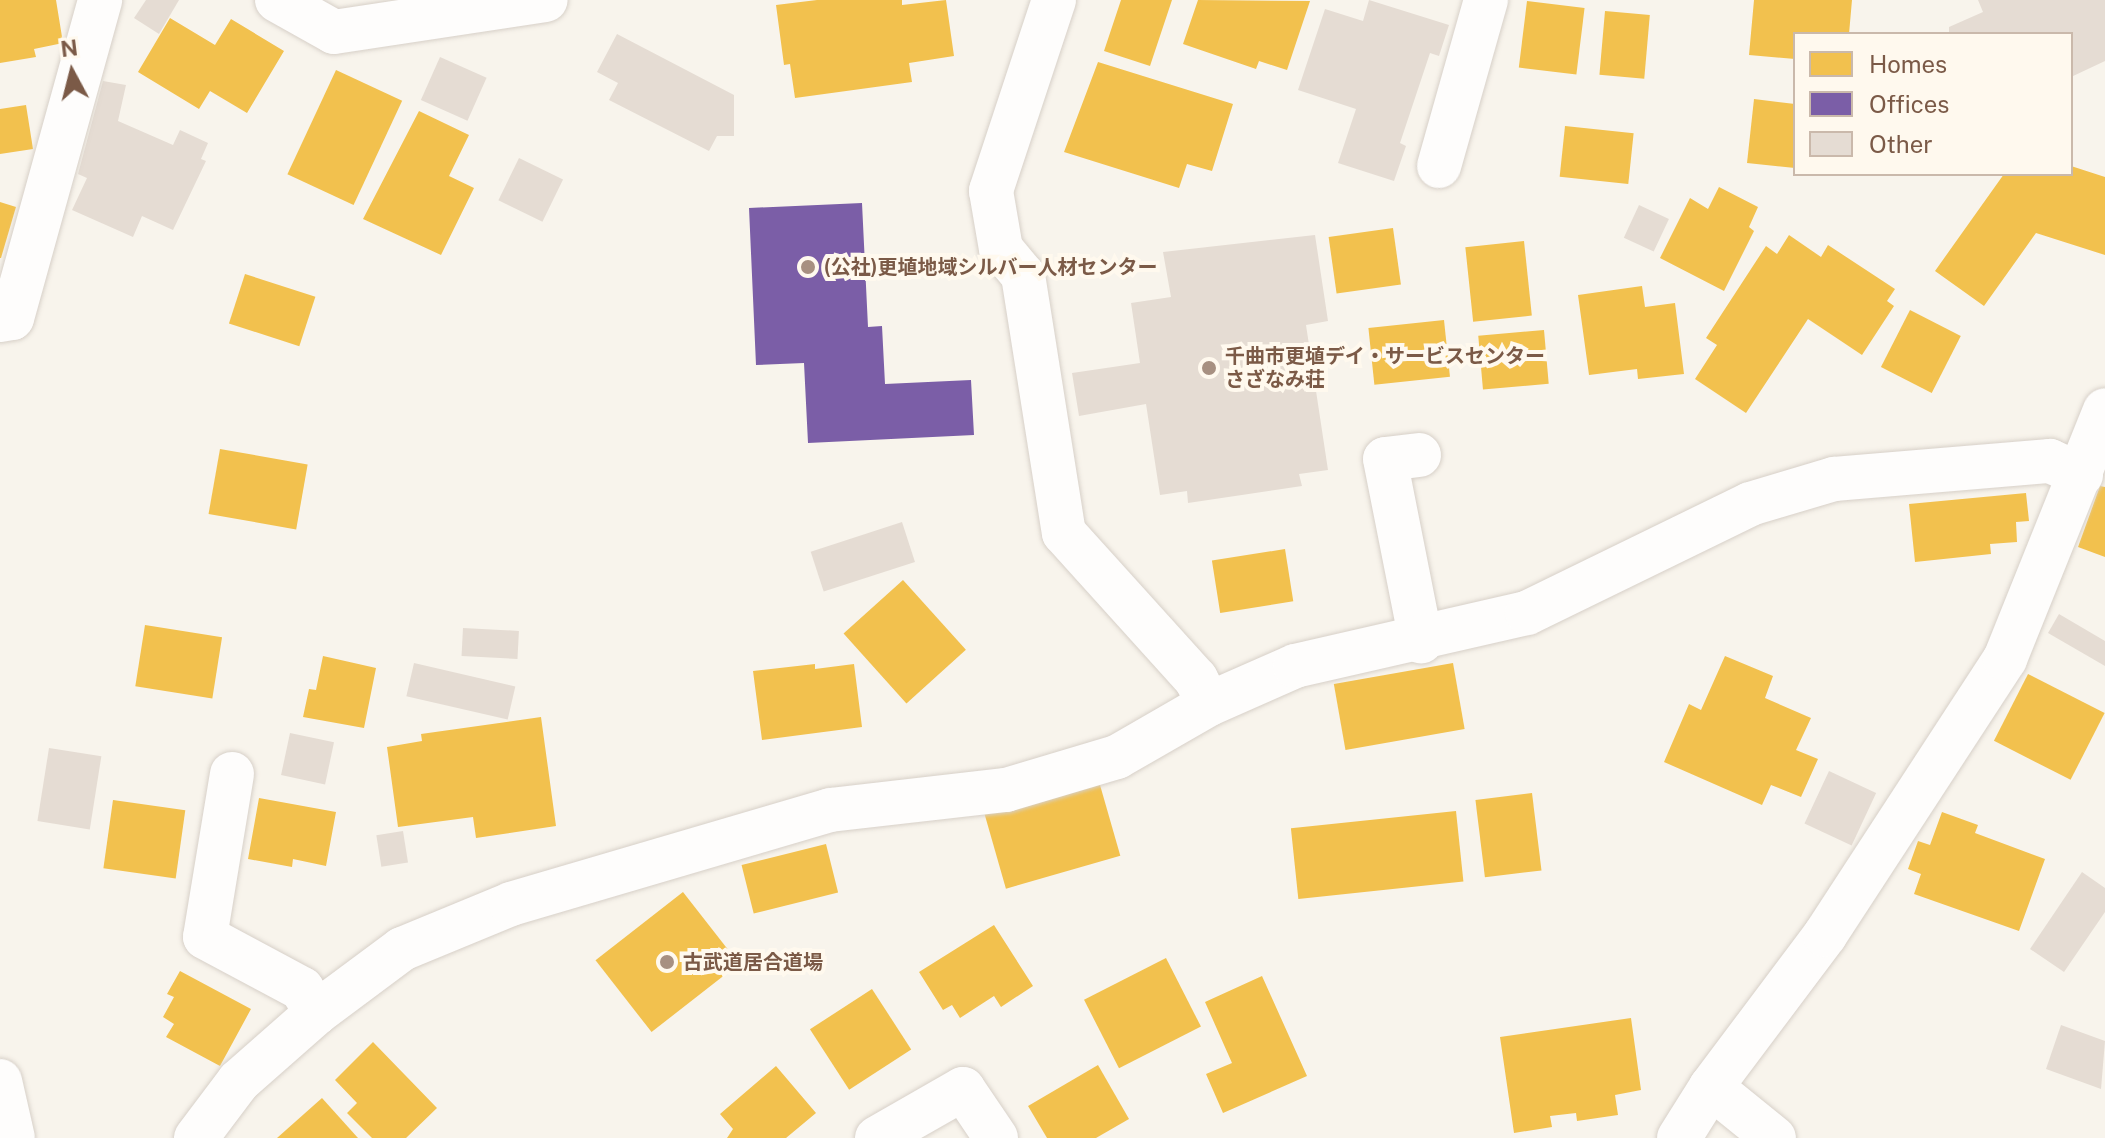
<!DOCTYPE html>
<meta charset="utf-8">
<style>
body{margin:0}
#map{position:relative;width:2105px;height:1138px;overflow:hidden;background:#f8f4ec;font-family:"Public Sans","Noto Sans JP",sans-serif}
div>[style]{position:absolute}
.homes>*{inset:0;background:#f2c14e;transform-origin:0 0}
.offices>*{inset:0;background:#7b5ea7}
.building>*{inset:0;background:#e5dcd3;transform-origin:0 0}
.roads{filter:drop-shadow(0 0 2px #d7d0c8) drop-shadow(0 0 2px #d7d0c8)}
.minor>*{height:44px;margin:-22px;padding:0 22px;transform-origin:22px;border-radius:22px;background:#fefdfc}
.dots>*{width:22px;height:22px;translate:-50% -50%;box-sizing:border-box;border:4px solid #fff9ee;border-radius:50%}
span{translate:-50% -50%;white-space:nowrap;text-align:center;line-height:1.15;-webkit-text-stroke:8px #fff9ee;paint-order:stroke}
.poi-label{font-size:20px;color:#7b5a47;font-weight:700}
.left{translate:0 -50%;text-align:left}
.legend{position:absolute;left:1793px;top:32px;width:280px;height:144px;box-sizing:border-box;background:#fff9ee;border:2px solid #cab9ab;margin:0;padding:10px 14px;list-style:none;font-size:24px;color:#7b5a47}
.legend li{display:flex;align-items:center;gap:16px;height:40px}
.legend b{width:40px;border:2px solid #cab9ab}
.north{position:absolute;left:32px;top:32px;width:80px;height:80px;-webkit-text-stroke:6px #fff9ee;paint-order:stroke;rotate:353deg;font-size:22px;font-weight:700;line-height:32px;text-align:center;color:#7b5a47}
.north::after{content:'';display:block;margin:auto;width:28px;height:36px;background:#7b5a47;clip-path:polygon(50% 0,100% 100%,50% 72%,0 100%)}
</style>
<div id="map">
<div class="homes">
<i style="clip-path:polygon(0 0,56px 0,63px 43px,34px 49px,36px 57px,0 63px)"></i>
<i style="clip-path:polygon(817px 0,902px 0,902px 5px,946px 0,954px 56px,909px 63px,912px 82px,795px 98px,790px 64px,784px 65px,776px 5px)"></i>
<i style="clip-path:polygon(1121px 0,1172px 0,1150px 66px,1104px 51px)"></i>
<i style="clip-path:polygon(1198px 0,1310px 1px,1287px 70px,1259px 61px,1256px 69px,1183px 44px)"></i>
<i style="clip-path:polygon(1754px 0,1852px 0,1849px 34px,1795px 34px,1795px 59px,1749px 55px)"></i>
<i style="left:1527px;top:1px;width:58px;height:67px;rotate:7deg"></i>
<i style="left:1605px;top:11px;width:45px;height:64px;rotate:5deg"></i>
<i style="clip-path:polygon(170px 18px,215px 45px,231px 19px,284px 51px,247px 113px,210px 91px,199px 109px,138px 72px)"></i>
<i style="clip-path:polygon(1098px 62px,1233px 104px,1212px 171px,1187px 164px,1179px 188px,1064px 152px)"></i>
<i style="left:336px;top:70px;width:73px;height:115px;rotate:25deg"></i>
<i style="clip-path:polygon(1754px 99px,1795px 104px,1795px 168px,1747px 163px)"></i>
<i style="clip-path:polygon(26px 105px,33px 149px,0 154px,0 109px)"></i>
<i style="clip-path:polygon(419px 111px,469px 135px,449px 176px,474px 188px,441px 255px,363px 219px)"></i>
<i style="left:1565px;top:126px;width:69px;height:51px;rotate:6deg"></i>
<i style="clip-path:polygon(2071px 166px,2105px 177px,2105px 255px,2036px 233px,1984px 306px,1935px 271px,2004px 174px,2071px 174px)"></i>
<i style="clip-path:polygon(1719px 187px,1758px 207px,1749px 227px,1754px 231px,1724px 291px,1660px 258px,1690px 198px,1708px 209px)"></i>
<i style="clip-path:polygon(0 202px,16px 207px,1px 258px,0 258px)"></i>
<i style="left:1393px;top:228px;width:57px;height:65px;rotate:82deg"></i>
<i style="clip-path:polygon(1789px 235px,1821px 257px,1828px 245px,1895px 289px,1887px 301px,1894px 306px,1862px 355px,1808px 319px,1746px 413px,1695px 379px,1717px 345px,1706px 338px,1766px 246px,1777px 254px)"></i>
<i style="left:1524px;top:241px;width:75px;height:59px;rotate:84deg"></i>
<i style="left:245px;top:274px;width:74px;height:52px;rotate:18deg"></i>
<i style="clip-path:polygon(1642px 286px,1645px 307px,1675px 303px,1684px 374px,1638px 379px,1637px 369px,1589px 375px,1578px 295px)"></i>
<i style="left:1910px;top:310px;width:57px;height:64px;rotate:27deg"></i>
<i style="left:1444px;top:320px;width:57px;height:76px;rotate:84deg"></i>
<i style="left:1544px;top:330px;width:54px;height:66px;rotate:85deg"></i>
<i style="left:220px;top:449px;width:89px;height:66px;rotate:10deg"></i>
<i style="clip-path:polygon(2100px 486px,2105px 487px,2105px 557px,2078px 547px)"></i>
<i style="clip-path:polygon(2026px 493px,2029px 521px,2016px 522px,2017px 542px,1990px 544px,1991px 554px,1915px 562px,1909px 504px)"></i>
<i style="left:1285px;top:549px;width:53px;height:74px;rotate:81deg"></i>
<i style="left:903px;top:580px;width:94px;height:80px;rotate:48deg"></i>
<i style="left:145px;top:625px;width:78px;height:62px;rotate:9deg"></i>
<i style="clip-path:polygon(323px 656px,376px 668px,364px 728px,303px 717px,309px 689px,316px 690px)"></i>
<i style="clip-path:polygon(1725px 656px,1773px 676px,1765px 698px,1811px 718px,1796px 750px,1818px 759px,1801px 797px,1771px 785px,1762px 805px,1664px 762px,1689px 704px,1701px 710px)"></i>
<i style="left:1453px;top:663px;width:67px;height:121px;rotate:80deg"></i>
<i style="clip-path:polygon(815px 664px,815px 669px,854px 664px,862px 727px,762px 740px,753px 671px)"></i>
<i style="left:2028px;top:674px;width:86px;height:75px;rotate:27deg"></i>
<i style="clip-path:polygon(541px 717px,556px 826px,476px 838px,473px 817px,398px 827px,387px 747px,422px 741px,421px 734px)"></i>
<i style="left:1098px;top:778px;width:81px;height:119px;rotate:74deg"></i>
<i style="left:1532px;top:793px;width:78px;height:57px;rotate:83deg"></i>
<i style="clip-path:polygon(259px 798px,336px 812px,326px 866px,293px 859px,292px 867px,248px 859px)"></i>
<i style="left:113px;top:800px;width:73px;height:69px;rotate:8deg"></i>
<i style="left:1456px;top:811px;width:71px;height:166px;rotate:84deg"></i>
<i style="clip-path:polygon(1942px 812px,1978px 825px,1975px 833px,2045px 859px,2019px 931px,1914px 894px,1921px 874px,1908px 869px,1918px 841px,1930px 845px)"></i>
<i style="left:826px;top:844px;width:50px;height:87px;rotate:76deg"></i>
<i style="left:683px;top:892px;width:91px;height:111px;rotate:52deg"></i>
<i style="clip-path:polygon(994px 925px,1033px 986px,1001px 1007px,994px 996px,960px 1018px,952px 1005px,943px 1010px,919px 972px)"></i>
<i style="left:1166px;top:958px;width:77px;height:92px;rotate:63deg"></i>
<i style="clip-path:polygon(180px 971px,251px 1009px,220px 1066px,166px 1037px,174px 1024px,163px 1017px,174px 997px,167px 994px)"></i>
<i style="clip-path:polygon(1262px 976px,1307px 1076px,1223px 1113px,1206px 1074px,1232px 1063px,1205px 1002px)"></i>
<i style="left:872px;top:989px;width:72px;height:74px;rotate:57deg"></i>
<i style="clip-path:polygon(1631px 1018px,1641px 1090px,1615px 1095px,1618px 1115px,1577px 1121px,1576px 1113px,1550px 1116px,1552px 1127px,1514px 1133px,1500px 1037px)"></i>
<i style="clip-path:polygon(373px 1042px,437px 1108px,406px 1138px,372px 1138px,347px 1113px,357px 1103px,335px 1080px)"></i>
<i style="clip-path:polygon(1098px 1065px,1129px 1119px,1096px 1138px,1047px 1138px,1028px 1106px)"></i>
<i style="clip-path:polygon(776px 1066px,816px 1113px,786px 1138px,727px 1138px,733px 1129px,720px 1114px)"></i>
<i style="clip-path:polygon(322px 1098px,358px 1138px,277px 1138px)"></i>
</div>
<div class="offices">
<i style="clip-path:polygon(862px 203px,868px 327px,882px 326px,885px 384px,971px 380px,974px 435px,808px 443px,804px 363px,756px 365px,749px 208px)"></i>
</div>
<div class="building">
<i style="clip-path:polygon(146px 0,179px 0,159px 34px,134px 18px)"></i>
<i style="clip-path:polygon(1369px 0,1449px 25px,1439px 56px,1430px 53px,1400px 143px,1406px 146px,1394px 181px,1338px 163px,1356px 109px,1298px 90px,1325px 9px,1363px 21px)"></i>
<i style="clip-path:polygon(1978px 0,2105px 0,2105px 61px,2071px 77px,2071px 34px,1949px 34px,1949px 27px,1983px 12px)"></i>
<i style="clip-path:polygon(617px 34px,734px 95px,734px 136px,717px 136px,709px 151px,609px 100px,618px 83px,597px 72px)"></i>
<i style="left:440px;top:57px;width:51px;height:47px;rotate:24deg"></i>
<i style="clip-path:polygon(103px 81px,126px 85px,118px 121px,173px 145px,180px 130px,208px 143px,201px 159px,206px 161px,173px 230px,142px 216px,133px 237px,72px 210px,87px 178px,78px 174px)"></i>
<i style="left:519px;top:158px;width:49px;height:47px;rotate:26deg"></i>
<i style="left:1639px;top:205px;width:33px;height:36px;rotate:25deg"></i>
<i style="clip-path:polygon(1315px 235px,1328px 321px,1306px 325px,1328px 470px,1299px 474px,1302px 486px,1188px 503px,1187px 491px,1160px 495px,1146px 404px,1079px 416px,1072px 373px,1140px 363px,1131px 303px,1171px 297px,1163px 252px)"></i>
<i style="left:902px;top:522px;width:42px;height:96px;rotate:72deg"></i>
<i style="clip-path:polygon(2059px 614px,2105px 641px,2105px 666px,2048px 633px)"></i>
<i style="left:463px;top:628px;width:56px;height:28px;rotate:3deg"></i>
<i style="left:414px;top:663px;width:104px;height:34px;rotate:13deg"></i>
<i style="left:290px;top:733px;width:45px;height:43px;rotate:12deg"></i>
<i style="left:49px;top:748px;width:53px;height:74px;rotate:9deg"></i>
<i style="left:1829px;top:771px;width:52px;height:58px;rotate:25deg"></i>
<i style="left:403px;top:831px;width:32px;height:27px;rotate:81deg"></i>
<i style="clip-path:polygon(2082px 872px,2105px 888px,2105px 912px,2064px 972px,2030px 949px)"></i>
<i style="clip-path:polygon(2061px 1025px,2105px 1041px,2101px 1089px,2046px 1069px)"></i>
</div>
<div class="roads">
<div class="minor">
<i style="left:277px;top:0;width:65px;rotate:29.3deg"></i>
<i style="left:334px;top:32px;width:214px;rotate:-8.6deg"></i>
<i style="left:1054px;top:0;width:201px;rotate:108.3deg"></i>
<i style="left:991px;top:191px;width:59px;rotate:80.2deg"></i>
<i style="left:1001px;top:249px;width:34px;rotate:50deg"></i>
<i style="left:1023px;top:275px;width:261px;rotate:81deg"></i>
<i style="left:1064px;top:533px;width:197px;rotate:47.9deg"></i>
<i style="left:1196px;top:679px;width:28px;rotate:63deg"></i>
<i style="left:1439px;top:166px;width:173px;rotate:-74.2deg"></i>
<i style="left:0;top:320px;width:12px;rotate:-9deg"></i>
<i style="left:12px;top:318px;width:330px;rotate:-74.5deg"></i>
<i style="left:1419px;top:455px;width:34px;rotate:173deg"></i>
<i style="left:1385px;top:459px;width:186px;rotate:78.8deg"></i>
<i style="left:232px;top:774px;width:165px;rotate:99.4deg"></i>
<i style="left:205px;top:937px;width:110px;rotate:28.2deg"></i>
<i style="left:302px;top:989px;width:28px;rotate:60deg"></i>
<i style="left:0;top:1081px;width:58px;rotate:77.2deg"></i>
<i style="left:1711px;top:1087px;width:81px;rotate:39deg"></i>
<i style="left:196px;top:1138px;width:71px;rotate:-53deg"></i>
<i style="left:239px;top:1081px;width:103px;rotate:-41.4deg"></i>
<i style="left:316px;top:1013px;width:107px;rotate:-36.7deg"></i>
<i style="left:402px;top:949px;width:118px;rotate:-22.4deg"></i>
<i style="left:511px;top:904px;width:333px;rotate:-16.4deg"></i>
<i style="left:830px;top:810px;width:177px;rotate:-6.5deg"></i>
<i style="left:1006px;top:790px;width:116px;rotate:-16.6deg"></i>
<i style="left:1117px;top:757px;width:106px;rotate:-29.9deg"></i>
<i style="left:1209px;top:704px;width:94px;rotate:-23.8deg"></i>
<i style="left:1295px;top:666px;width:238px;rotate:-12.9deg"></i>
<i style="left:1527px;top:613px;width:248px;rotate:-26deg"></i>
<i style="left:1750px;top:504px;width:88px;rotate:-16.6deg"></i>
<i style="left:1834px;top:479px;width:217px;rotate:-4.8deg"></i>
<i style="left:2050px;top:461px;width:34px;rotate:24deg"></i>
<i style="left:877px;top:1138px;width:99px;rotate:-29.7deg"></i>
<i style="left:963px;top:1089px;width:59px;rotate:56deg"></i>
<i style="left:1679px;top:1138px;width:60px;rotate:-57.9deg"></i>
<i style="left:1711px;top:1087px;width:190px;rotate:-53.1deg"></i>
<i style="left:1825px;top:935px;width:330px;rotate:-56.9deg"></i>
<i style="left:2005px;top:659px;width:268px;rotate:-68.1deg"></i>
</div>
</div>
<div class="dots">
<i style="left:808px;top:267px;background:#a79081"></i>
<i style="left:1209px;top:368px;background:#a79081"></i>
<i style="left:667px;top:962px;background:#a79081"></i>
</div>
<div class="poi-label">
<span class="left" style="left:824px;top:267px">(公社)更埴地域シルバー人材センター</span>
<span class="left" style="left:1225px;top:368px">千曲市更埴デイ・サービスセンター<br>さざなみ荘</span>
<span class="left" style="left:683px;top:962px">古武道居合道場</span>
</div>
<ul class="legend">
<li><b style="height:22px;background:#f2c14e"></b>Homes</li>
<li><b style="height:22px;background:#7b5ea7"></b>Offices</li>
<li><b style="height:22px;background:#e5dcd3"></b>Other</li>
</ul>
<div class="north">N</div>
</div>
